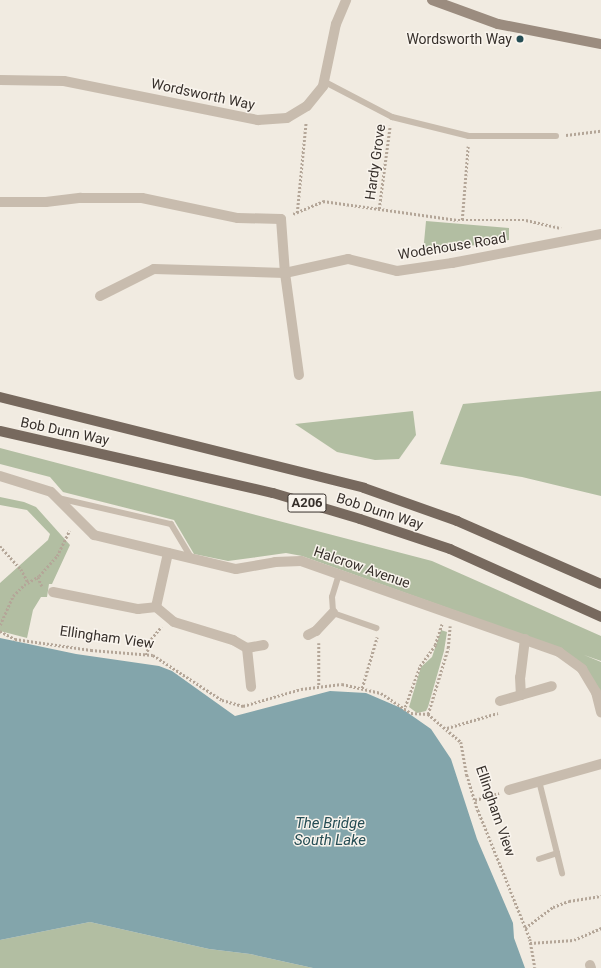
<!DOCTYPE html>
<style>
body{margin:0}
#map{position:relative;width:601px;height:968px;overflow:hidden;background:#f1ebe1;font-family:Roboto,sans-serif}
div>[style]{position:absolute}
.green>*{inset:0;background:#b2bea2}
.water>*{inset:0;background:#83a5ab}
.path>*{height:2.5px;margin-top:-1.25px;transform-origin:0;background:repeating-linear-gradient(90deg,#b4a698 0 2px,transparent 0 4px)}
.lane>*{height:6px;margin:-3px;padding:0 3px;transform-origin:3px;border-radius:3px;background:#c8bcae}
.street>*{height:10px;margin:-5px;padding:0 5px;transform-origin:5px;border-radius:5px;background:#c8bcae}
.secondary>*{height:10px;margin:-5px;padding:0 5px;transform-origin:5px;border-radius:5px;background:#9b8c7f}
.primary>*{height:10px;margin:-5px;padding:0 5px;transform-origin:5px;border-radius:5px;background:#77695e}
.dots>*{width:11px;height:11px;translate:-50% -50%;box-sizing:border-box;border:2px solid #f9f4ed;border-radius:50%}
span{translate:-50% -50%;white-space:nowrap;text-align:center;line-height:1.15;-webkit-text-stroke:3px #f9f4ed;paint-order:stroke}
.shield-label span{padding:1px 3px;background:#f9f4ed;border:1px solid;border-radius:3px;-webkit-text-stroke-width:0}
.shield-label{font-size:13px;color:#37302b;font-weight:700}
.poi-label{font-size:14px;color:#37302b}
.right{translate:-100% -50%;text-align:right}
.street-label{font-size:14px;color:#37302b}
.water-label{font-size:15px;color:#254d54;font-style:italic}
</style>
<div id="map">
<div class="green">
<i style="clip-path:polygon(426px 221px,509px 228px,509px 240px,423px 253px)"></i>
<i style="clip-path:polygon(601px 391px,601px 496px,522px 477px,440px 464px,463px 404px)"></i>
<i style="clip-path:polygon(413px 411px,416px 435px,399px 459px,375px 460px,337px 452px,295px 424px)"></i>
<i style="clip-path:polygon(0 448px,432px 561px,601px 636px,601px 661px,584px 655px,601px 662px,601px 706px,598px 693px,554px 646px,302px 556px,286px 553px,228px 561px,194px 554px,174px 520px,63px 492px,50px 477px,0 464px)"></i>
<i style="clip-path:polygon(0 497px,24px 502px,36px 507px,70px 545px,52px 584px,49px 584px,47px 597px,41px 597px,33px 610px,27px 638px,0 631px,0 583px,48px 540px,50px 534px,27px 510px,0 505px)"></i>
<i style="clip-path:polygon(441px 630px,447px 632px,444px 651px,428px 707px,426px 711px,417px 713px,409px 707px,421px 667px,432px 657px)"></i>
<i style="clip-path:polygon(90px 922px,209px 949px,250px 954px,313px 968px,0 968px,0 940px)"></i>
</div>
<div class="water">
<i style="clip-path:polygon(0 638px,76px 654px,159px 666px,172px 671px,235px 716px,330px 691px,366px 693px,401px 708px,431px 729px,451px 759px,477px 839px,513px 923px,514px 938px,525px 968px,313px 968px,250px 954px,209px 949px,90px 922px,0 940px)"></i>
</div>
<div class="path">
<i style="left:566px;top:135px;width:35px;rotate:-7deg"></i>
<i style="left:379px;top:209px;width:84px;rotate:-82.5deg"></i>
<i style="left:297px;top:213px;width:91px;rotate:-84.4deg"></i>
<i style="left:293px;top:214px;width:33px;rotate:-23deg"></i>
<i style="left:323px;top:201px;width:136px;rotate:8deg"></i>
<i style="left:458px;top:220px;width:68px"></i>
<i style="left:526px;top:220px;width:36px;rotate:13deg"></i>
<i style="left:462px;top:220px;width:74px;rotate:-85.4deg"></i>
<i style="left:0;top:546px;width:31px;rotate:48deg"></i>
<i style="left:21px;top:569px;width:15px;rotate:62deg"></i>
<i style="left:38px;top:577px;width:10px;rotate:66deg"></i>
<i style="left:0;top:625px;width:32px;rotate:-66deg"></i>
<i style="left:13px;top:596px;width:16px;rotate:-45deg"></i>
<i style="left:24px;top:585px;width:17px;rotate:-31deg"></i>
<i style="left:39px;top:576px;width:27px;rotate:-48deg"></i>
<i style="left:57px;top:556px;width:28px;rotate:-64deg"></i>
<i style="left:0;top:631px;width:17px;rotate:28deg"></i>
<i style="left:15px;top:639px;width:77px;rotate:8.2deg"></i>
<i style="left:91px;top:650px;width:62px;rotate:4.6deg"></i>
<i style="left:153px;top:655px;width:82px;rotate:33.1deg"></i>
<i style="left:222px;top:700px;width:22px;rotate:16deg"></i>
<i style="left:243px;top:706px;width:60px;rotate:-16.3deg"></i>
<i style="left:301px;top:689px;width:41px;rotate:-7deg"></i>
<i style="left:342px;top:684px;width:40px;rotate:13deg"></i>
<i style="left:381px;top:693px;width:36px;rotate:34deg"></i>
<i style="left:411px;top:713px;width:17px;rotate:3deg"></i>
<i style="left:428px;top:714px;width:43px;rotate:40.3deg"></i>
<i style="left:461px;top:742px;width:34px;rotate:80deg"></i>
<i style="left:467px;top:775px;width:37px;rotate:73deg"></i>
<i style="left:478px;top:810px;width:139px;rotate:68deg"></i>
<i style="left:530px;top:939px;width:29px;rotate:80deg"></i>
<i style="left:319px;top:643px;width:43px;rotate:90deg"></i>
<i style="left:146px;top:655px;width:17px;rotate:-73deg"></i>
<i style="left:151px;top:639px;width:16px;rotate:-50deg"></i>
<i style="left:362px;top:688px;width:53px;rotate:-73.6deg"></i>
<i style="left:405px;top:707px;width:44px;rotate:-69.9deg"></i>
<i style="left:420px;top:666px;width:26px;rotate:-54deg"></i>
<i style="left:435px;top:645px;width:22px;rotate:-72deg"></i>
<i style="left:428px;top:714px;width:69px;rotate:-73.1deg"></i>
<i style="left:448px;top:648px;width:22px;rotate:-85deg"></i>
<i style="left:447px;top:728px;width:53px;rotate:-16.4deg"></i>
<i style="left:475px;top:800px;width:25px;rotate:-16deg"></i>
<i style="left:525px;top:928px;width:35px;rotate:-37deg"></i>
<i style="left:553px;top:907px;width:17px;rotate:-21deg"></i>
<i style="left:569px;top:901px;width:32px;rotate:-9deg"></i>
<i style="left:530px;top:943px;width:44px;rotate:-3.9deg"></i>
<i style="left:574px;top:940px;width:30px;rotate:-24deg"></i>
</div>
<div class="lane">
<i style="left:325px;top:82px;width:76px;rotate:27.6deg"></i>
<i style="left:392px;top:117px;width:79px;rotate:13.9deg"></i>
<i style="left:469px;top:136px;width:87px"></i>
<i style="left:58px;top:498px;width:116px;rotate:13deg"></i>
<i style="left:171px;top:524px;width:41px;rotate:59deg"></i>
<i style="left:339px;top:574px;width:24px;rotate:107deg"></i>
<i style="left:332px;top:597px;width:16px;rotate:86deg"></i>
<i style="left:333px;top:613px;width:46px;rotate:19.2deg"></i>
<i style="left:557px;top:853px;width:21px;rotate:76deg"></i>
<i style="left:539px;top:859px;width:19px;rotate:-18deg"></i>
<i style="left:557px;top:853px;width:74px;rotate:-104deg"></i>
</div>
<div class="street">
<i style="left:0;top:80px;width:64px;rotate:0.9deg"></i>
<i style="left:64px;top:81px;width:198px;rotate:11.4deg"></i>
<i style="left:258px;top:120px;width:29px;rotate:-4deg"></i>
<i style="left:287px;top:118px;width:23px;rotate:-31deg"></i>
<i style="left:307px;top:106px;width:26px;rotate:-51deg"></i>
<i style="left:323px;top:86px;width:63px;rotate:-78.2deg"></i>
<i style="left:336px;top:24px;width:26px;rotate:-67deg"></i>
<i style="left:0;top:202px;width:46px"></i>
<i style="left:46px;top:202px;width:35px;rotate:-7deg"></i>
<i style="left:81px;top:198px;width:61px"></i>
<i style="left:142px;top:198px;width:98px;rotate:11.8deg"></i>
<i style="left:238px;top:218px;width:43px;rotate:1.3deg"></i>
<i style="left:281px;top:219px;width:54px;rotate:85.8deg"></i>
<i style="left:285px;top:273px;width:103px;rotate:82.2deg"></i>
<i style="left:100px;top:296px;width:60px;rotate:-26.6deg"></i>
<i style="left:154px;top:269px;width:131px;rotate:1.7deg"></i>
<i style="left:285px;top:273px;width:65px;rotate:-12.5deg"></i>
<i style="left:348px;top:259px;width:50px;rotate:13.8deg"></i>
<i style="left:397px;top:271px;width:56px;rotate:-8.3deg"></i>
<i style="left:452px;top:263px;width:152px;rotate:-11deg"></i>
<i style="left:0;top:476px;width:53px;rotate:17.4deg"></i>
<i style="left:51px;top:492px;width:61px;rotate:45deg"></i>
<i style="left:94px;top:535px;width:146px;rotate:13.5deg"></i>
<i style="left:236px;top:569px;width:40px;rotate:-10deg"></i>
<i style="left:275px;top:562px;width:26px;rotate:-2deg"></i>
<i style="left:301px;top:561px;width:274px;rotate:19.4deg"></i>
<i style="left:559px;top:652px;width:29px;rotate:36deg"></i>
<i style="left:582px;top:669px;width:27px;rotate:59deg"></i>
<i style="left:596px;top:692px;width:21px;rotate:76deg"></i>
<i style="left:168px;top:553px;width:55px;rotate:102.5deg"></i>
<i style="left:156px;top:607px;width:23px;rotate:40deg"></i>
<i style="left:174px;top:622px;width:62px;rotate:17deg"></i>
<i style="left:233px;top:640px;width:16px;rotate:30deg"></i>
<i style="left:247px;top:648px;width:17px;rotate:-10deg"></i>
<i style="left:53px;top:592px;width:87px;rotate:11.3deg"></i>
<i style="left:138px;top:609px;width:18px;rotate:-6deg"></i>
<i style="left:308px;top:635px;width:9px;rotate:-27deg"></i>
<i style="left:316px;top:631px;width:25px;rotate:-47deg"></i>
<i style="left:525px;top:639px;width:38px;rotate:97deg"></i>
<i style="left:520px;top:677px;width:18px;rotate:87deg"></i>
<i style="left:521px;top:695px;width:32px;rotate:-16deg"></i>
<i style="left:247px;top:648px;width:39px;rotate:84deg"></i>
<i style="left:500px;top:701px;width:22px;rotate:-16deg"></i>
<i style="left:509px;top:790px;width:96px;rotate:-15.8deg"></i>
<i style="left:590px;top:965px;width:3px;rotate:72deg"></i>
</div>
<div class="secondary">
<i style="left:432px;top:0;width:70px;rotate:20deg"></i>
<i style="left:498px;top:24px;width:105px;rotate:11deg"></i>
</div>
<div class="primary">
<i style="left:0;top:397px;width:375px;rotate:14deg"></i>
<i style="left:364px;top:488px;width:99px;rotate:19.5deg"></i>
<i style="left:457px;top:521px;width:157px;rotate:23.6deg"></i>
<i style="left:0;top:431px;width:280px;rotate:12.8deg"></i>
<i style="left:273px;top:493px;width:91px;rotate:16.6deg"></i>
<i style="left:360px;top:519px;width:95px;rotate:18.4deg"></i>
<i style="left:450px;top:549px;width:166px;rotate:24.2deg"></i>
</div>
<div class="dots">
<i style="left:520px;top:39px;background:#254d54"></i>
</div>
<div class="shield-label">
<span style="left:307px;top:503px">A206</span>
</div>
<div class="poi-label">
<span class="right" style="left:512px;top:39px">Wordsworth Way</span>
</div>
<div class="street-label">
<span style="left:203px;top:94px;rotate:12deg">Wordsworth Way</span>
<span style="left:375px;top:162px;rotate:-82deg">Hardy Grove</span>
<span style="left:452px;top:246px;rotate:-9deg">Wodehouse Road</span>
<span style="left:65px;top:431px;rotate:12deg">Bob Dunn Way</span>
<span style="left:380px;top:511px;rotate:18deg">Bob Dunn Way</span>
<span style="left:362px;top:567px;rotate:19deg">Halcrow Avenue</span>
<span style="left:107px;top:637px;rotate:8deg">Ellingham View</span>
<span style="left:496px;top:811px;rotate:71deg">Ellingham View</span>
</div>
<div class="water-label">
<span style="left:330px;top:832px">The Bridge<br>South Lake</span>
</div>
</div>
